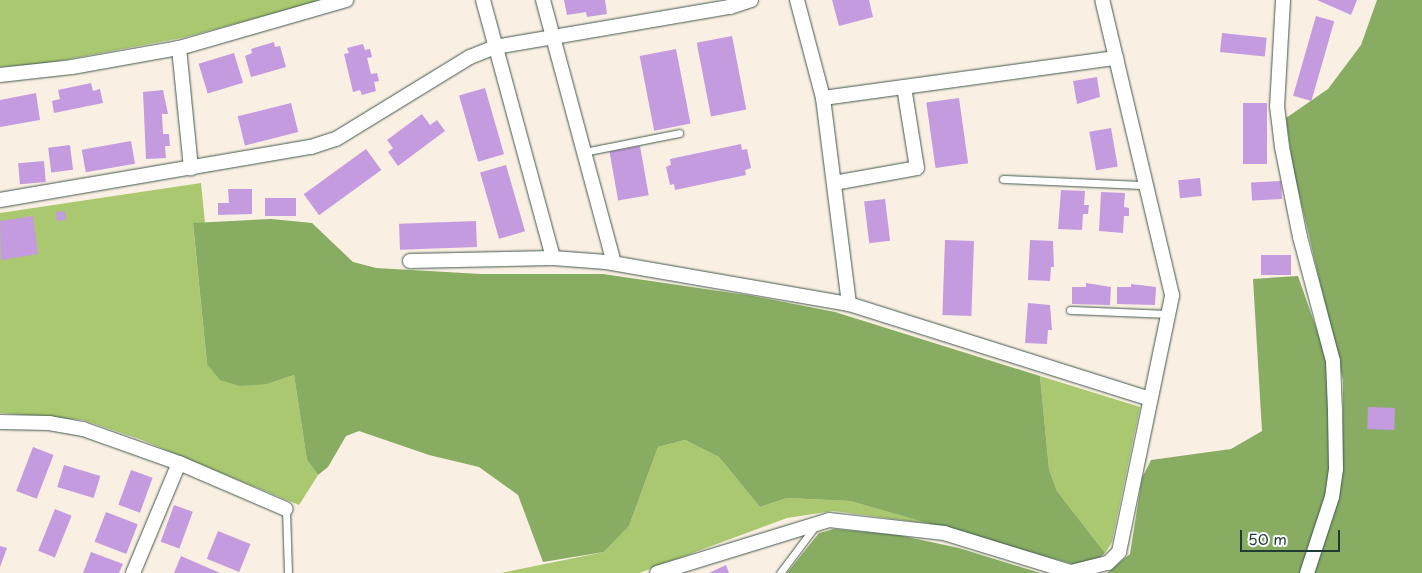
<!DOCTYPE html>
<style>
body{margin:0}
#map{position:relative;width:1422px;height:573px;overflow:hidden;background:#f9efe2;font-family:"Playpen Sans",sans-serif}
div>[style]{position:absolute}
.green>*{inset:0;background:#aac870}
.forest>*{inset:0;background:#87ac62}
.building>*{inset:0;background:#c49bdf;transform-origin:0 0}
.roads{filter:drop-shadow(0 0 1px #40584e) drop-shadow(0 0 1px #40584e)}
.service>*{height:7px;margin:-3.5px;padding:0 3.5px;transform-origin:3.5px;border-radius:3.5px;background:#fff}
.minor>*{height:14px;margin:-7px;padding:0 7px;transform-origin:7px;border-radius:7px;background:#fff}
span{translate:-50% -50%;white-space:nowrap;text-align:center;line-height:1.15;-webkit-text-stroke:4px #fff;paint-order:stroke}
.scale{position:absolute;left:1240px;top:530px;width:100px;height:22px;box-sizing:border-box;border:2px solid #1f3d34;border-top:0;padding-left:6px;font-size:15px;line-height:18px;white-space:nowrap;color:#1f3d34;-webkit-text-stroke:4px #fff;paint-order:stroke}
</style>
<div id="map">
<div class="green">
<i style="clip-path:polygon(0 0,324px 0,182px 38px,42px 64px,0 67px)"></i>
<i style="clip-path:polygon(201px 183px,205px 223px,193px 224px,207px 364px,267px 384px,294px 375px,307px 460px,318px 475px,299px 505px,142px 440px,83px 420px,0 413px,0 213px)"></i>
<i style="clip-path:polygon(1040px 376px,1140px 407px,1112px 542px,1105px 553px,1057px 491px,1049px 469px)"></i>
<i style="clip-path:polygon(685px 440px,719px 457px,760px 507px,787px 498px,850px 501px,933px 524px,833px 511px,787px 518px,639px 573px,501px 573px,604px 552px,629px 526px,658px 447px)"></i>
</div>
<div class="forest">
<i style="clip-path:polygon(1377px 0,1422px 0,1422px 573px,1312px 573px,1336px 504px,1343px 445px,1343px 380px,1293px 168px,1286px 118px,1328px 89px,1361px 45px)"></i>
<i style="clip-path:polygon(271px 219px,312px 223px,353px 262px,376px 268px,481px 274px,603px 274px,753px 296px,835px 312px,1040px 376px,1049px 469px,1057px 491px,1105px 553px,1097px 560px,1073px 564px,850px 501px,787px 498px,760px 507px,719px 457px,685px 440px,658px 447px,629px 526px,604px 552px,543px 562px,518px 495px,479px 467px,429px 455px,359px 431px,346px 436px,328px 467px,318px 475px,307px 460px,294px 375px,267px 384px,240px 386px,220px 380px,207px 364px,193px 223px)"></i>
<i style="clip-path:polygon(1298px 276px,1327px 359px,1330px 473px,1323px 514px,1304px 573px,1107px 573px,1130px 554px,1142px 478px,1151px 460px,1231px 449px,1262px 431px,1253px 279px)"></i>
<i style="clip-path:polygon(834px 529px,898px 535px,959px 548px,1040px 573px,787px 573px,819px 533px)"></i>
</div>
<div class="building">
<i style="clip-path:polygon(564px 0,605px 0,607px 14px,587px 17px,586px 12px,567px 15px)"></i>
<i style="clip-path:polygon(832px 0,869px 0,873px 17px,839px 26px)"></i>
<i style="clip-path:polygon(1317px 0,1357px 0,1351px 15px)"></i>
<i style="left:1316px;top:16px;width:19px;height:83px;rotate:16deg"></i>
<i style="left:1222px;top:33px;width:45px;height:19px;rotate:6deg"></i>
<i style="left:732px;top:36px;width:75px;height:36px;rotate:79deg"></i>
<i style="clip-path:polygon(274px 42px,275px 47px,280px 46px,286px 67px,251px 77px,245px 56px,252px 53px,251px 49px)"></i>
<i style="clip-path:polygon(363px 44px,365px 50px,370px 49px,372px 57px,367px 58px,371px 74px,377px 73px,379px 81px,374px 82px,376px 91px,362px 95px,360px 90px,353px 92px,344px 54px,349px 53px,347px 48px)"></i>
<i style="left:676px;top:49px;width:76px;height:37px;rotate:79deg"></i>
<i style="left:234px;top:53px;width:31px;height:37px;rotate:73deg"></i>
<i style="clip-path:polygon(1097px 77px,1100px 97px,1077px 104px,1073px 81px)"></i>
<i style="clip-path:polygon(91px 83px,93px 91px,100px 89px,103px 103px,54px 113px,52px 101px,60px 99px,58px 90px)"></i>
<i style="left:485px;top:88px;width:69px;height:27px;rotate:74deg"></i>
<i style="clip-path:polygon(163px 90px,168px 114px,162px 114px,163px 134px,169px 134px,170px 146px,165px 146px,166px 158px,146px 159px,143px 92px)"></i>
<i style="clip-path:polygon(36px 93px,40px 120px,0 127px,0 100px)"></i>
<i style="left:959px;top:98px;width:66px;height:33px;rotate:82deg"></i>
<i style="left:291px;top:103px;width:30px;height:55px;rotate:76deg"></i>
<i style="left:1243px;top:103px;width:24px;height:61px"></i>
<i style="clip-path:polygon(422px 114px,430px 125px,437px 120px,445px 131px,398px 166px,388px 152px,393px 148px,387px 140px)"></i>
<i style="left:1111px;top:128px;width:39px;height:22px;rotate:80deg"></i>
<i style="left:131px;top:141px;width:23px;height:50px;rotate:80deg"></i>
<i style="clip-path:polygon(741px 144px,742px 150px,747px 149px,751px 168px,745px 170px,746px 175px,675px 190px,674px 184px,670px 185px,666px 167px,671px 165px,670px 159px)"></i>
<i style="left:70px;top:145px;width:25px;height:22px;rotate:83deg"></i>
<i style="left:640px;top:146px;width:50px;height:31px;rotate:80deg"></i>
<i style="left:366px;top:149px;width:26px;height:77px;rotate:54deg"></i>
<i style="left:44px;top:161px;width:21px;height:26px;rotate:85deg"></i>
<i style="left:506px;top:165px;width:69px;height:27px;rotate:74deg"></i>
<i style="left:1200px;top:178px;width:18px;height:22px;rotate:84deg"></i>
<i style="left:1281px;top:181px;width:18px;height:30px;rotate:87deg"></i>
<i style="clip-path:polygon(228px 189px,252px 189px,252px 214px,218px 215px,218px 203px,229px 203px)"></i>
<i style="clip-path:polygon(1061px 190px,1085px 191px,1084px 205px,1089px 205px,1088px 214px,1083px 214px,1082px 230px,1058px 229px)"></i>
<i style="clip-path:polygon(1101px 192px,1125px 193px,1124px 207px,1129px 208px,1129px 216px,1124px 216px,1123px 233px,1099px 231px)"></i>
<i style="left:265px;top:198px;width:31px;height:18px"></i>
<i style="left:885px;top:199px;width:42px;height:21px;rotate:83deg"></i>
<i style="left:65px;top:211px;width:9px;height:9px;rotate:84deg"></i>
<i style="clip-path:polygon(33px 216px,38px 254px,1px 260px,0 221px)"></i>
<i style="left:476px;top:221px;width:26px;height:77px;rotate:88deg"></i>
<i style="left:945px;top:240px;width:29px;height:75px;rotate:2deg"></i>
<i style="clip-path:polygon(1030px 240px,1053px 241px,1054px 267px,1051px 267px,1050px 281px,1028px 280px)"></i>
<i style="left:1261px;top:255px;width:30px;height:20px"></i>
<i style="clip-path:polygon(1086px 283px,1111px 287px,1110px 305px,1072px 304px,1072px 287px,1086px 287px)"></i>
<i style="clip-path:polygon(1131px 284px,1156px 287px,1155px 305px,1117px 304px,1117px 287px,1131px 287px)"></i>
<i style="clip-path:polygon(1028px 303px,1050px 305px,1052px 330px,1048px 330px,1047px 344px,1025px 343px)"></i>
<i style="left:1368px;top:407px;width:27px;height:22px;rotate:2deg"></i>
<i style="left:33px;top:447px;width:22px;height:47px;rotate:21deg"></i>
<i style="left:64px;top:465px;width:38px;height:23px;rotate:17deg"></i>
<i style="left:131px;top:470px;width:23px;height:37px;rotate:20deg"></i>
<i style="left:174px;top:505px;width:20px;height:39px;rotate:20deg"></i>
<i style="left:55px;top:509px;width:18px;height:45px;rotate:22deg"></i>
<i style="left:106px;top:512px;width:34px;height:32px;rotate:21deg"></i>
<i style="left:218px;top:531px;width:35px;height:30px;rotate:22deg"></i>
<i style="clip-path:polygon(0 546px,7px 548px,0 567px)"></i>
<i style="clip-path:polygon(91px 552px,123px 564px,119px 573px,83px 573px)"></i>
<i style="clip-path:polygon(181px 556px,220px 573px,174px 573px)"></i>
<i style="clip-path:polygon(726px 565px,729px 573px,709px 573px)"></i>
</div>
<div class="roads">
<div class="service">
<i style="left:584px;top:152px;width:97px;rotate:-11.3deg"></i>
<i style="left:1003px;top:179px;width:140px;rotate:2.5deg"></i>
<i style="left:1070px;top:310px;width:100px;rotate:2.3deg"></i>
<i style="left:286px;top:509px;width:64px;rotate:88.2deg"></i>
<i style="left:780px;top:573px;width:60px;rotate:-53.1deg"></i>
</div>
<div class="minor">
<i style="left:483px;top:0;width:267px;rotate:74.8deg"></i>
<i style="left:543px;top:0;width:272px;rotate:74.9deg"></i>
<i style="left:797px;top:0;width:101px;rotate:75.1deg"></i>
<i style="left:823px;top:98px;width:208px;rotate:82.8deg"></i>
<i style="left:1283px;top:0;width:106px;rotate:93.2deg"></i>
<i style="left:1277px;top:106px;width:41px;rotate:83deg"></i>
<i style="left:1282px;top:147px;width:92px;rotate:78.7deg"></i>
<i style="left:1300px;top:237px;width:128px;rotate:75.1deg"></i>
<i style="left:1333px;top:361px;width:50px;rotate:87.7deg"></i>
<i style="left:1335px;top:411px;width:58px;rotate:89deg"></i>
<i style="left:1336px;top:469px;width:28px;rotate:98deg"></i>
<i style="left:1332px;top:497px;width:80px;rotate:108.2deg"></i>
<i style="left:179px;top:48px;width:121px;rotate:84.3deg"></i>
<i style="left:0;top:75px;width:72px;rotate:-6.3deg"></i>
<i style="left:72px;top:67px;width:109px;rotate:-10.1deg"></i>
<i style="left:179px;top:48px;width:174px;rotate:-16deg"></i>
<i style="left:823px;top:98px;width:296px;rotate:-7.8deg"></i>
<i style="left:834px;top:183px;width:84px;rotate:-10.2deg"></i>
<i style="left:917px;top:168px;width:82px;rotate:-99.1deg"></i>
<i style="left:0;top:200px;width:315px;rotate:-9.7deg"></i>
<i style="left:311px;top:147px;width:26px;rotate:-18deg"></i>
<i style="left:336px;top:139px;width:157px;rotate:-31.5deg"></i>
<i style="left:470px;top:57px;width:27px;rotate:-22deg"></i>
<i style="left:495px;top:47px;width:238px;rotate:-9.7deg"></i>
<i style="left:730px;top:7px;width:22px;rotate:-18deg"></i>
<i style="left:410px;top:261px;width:143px;rotate:-1.2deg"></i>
<i style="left:553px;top:258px;width:53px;rotate:4.3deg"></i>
<i style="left:606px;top:262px;width:247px;rotate:9.8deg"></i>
<i style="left:849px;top:304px;width:316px;rotate:17.5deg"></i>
<i style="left:0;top:422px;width:49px;rotate:1.2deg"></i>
<i style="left:49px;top:423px;width:35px;rotate:10deg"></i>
<i style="left:83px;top:429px;width:102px;rotate:19.5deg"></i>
<i style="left:179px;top:463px;width:116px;rotate:23.3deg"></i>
<i style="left:133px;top:573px;width:119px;rotate:-67.3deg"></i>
<i style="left:657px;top:573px;width:180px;rotate:-17.1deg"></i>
<i style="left:829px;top:520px;width:116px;rotate:6.4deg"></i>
<i style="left:944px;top:533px;width:133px;rotate:17.1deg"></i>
<i style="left:1071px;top:572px;width:38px;rotate:-14deg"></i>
<i style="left:1108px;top:563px;width:16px;rotate:-45deg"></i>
<i style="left:1119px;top:552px;width:262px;rotate:-78.3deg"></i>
<i style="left:1172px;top:295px;width:303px;rotate:-103.3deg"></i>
</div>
</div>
<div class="scale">50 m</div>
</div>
